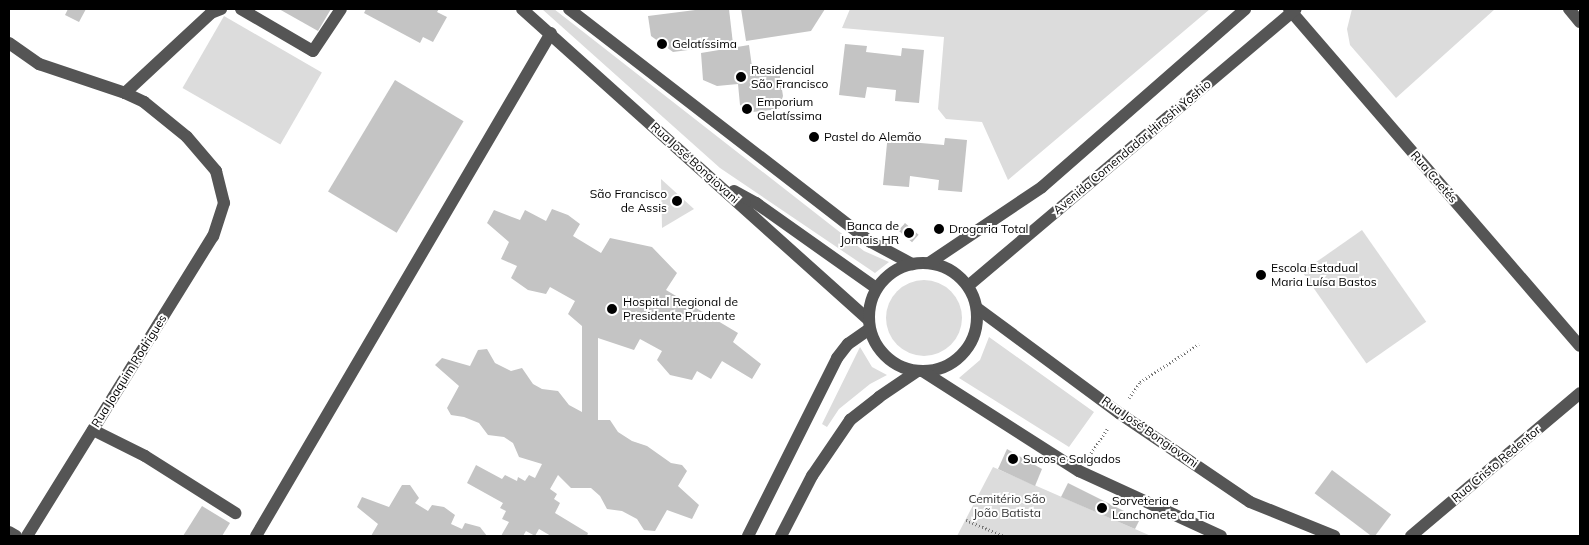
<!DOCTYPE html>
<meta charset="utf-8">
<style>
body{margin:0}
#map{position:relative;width:1589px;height:545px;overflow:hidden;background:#fff;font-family:Mulish,sans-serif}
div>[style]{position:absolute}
.green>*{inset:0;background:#dcdcdc;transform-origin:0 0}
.round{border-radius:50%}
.building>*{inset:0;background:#c4c4c4;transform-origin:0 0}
.path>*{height:3px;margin-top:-1.5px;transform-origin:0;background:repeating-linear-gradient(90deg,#777 0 1px,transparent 0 3.5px)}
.minor>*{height:12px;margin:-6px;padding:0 6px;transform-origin:6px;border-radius:6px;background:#555}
.minor>.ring{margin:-6px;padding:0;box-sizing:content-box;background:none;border:12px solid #555;border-radius:50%}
.dots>*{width:14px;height:14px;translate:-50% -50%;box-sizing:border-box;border:2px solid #fff;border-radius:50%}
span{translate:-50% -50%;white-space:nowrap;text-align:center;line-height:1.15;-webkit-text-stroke:4px #fff;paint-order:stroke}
.poi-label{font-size:12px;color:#000}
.left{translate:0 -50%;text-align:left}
.right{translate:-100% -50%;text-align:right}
.street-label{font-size:12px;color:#000}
.park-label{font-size:12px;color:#333}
.frame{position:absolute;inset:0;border:10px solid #000;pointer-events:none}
</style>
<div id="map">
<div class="green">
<i style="clip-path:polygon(542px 9px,554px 9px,864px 251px,889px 262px,875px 273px,720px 168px)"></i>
<i style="clip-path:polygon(850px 9px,1210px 9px,1008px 180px,982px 122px,946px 119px,938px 109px,944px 37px,842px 28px)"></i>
<i style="clip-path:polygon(1352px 9px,1495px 9px,1396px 98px,1350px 45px,1347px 29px)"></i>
<i style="left:224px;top:16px;width:113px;height:83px;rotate:30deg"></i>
<i style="clip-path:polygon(661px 179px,694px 209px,662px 228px)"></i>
<i style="left:1362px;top:230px;width:112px;height:73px;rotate:55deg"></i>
<i class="round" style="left:886px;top:280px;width:76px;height:76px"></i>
<i style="clip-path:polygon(989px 337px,1094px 412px,1069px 447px,959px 378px,980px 360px)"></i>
<i style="clip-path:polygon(860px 347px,872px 367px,887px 375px,870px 384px,839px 409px,827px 427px,822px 424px)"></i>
<i style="clip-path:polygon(993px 467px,1151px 536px,957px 536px)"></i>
</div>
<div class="building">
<i style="clip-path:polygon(68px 9px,86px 9px,79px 22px,65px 15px)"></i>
<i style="clip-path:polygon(279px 9px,331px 9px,318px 31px)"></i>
<i style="clip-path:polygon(366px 9px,439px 9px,437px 12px,447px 17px,433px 42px,423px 37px,420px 43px,364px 13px)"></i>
<i style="clip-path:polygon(703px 9px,729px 9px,733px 44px,673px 52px,651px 36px,648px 16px)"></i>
<i style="clip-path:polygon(741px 9px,825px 9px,811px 31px,746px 41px)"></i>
<i style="clip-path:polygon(845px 44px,867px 46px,866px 52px,901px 56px,902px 48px,924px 50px,919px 103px,895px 101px,896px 90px,867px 87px,865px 98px,839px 95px)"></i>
<i style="clip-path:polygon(749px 45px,753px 74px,779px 70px,783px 96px,779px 109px,753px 112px,740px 105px,738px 84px,717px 86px,703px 80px,701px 53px)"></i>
<i style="left:395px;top:80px;width:80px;height:130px;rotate:31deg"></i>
<i style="clip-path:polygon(888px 133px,910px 136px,909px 142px,944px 145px,945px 138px,967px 140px,962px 192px,938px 190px,939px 180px,910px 176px,909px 187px,883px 185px)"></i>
<i style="clip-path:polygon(552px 209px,568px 215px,580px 224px,573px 236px,601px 253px,610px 238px,652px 247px,677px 273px,666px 290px,738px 333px,733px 342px,761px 364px,752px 379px,722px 361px,711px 379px,697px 371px,692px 380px,670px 375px,657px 360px,662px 351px,640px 339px,634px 350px,598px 338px,598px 420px,610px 420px,618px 432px,632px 441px,647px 446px,671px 463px,682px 465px,687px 471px,678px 486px,699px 505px,692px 519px,667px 510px,655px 531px,644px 530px,637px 519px,622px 511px,607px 509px,600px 496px,591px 488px,571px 488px,558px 475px,550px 489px,557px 494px,554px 499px,560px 503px,555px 513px,588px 533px,587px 536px,551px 536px,539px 529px,535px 536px,526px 531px,523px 536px,501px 536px,509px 522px,502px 519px,506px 511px,500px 508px,503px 503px,467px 483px,476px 465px,502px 479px,505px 475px,517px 481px,518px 477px,525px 481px,529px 475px,535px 478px,542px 464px,519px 457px,513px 443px,504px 437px,488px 435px,479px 423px,464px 417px,451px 415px,447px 408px,459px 386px,435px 365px,442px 358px,470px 366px,478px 350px,487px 349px,495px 363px,511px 371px,522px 368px,533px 384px,542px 389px,558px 391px,569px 405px,582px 412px,582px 326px,568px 314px,575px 301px,550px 287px,546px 294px,528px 290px,511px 278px,517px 266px,501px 259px,509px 242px,487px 223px,494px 210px,520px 220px,525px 210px,546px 221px)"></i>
<i style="left:905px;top:223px;width:18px;height:10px;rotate:41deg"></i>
<i style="clip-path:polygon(1007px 449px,1042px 469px,1035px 486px,998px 469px)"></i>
<i style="left:1332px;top:470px;width:74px;height:29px;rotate:37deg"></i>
<i style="clip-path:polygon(1068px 483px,1140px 519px,1135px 529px,1061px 497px)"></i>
<i style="clip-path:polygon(402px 485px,410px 485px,419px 498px,415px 503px,428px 511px,432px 505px,444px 507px,455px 515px,451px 524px,462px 529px,465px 523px,480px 527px,487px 536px,371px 536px,378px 524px,357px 507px,362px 497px,389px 507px)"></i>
<i style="clip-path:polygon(202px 506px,230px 523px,222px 536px,183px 536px)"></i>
</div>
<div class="path">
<i style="left:1129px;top:398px;width:19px;rotate:-55deg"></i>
<i style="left:1140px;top:382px;width:70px;rotate:-32.8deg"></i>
<i style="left:1089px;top:456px;width:34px;rotate:-56deg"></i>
<i style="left:966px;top:520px;width:41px;rotate:22.8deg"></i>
</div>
<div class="minor">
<i style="left:241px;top:9px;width:83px;rotate:30.3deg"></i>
<i style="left:313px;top:51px;width:50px;rotate:-56.3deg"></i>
<i style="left:522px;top:9px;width:465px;rotate:41.9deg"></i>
<i style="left:569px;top:9px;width:381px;rotate:37.7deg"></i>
<i style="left:871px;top:242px;width:47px;rotate:28.2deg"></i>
<i style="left:1289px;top:9px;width:445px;rotate:49.2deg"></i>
<i style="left:1569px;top:9px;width:17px;rotate:50deg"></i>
<i style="left:9px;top:43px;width:37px;rotate:35deg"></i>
<i style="left:39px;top:64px;width:91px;rotate:18.6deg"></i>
<i style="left:125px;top:93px;width:21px;rotate:25deg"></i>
<i style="left:144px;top:102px;width:55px;rotate:39.1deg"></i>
<i style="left:187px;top:137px;width:45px;rotate:49.5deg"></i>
<i style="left:216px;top:171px;width:33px;rotate:76deg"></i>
<i style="left:224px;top:203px;width:35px;rotate:108deg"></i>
<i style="left:213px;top:236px;width:353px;rotate:121.8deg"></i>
<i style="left:125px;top:93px;width:117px;rotate:-42.9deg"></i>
<i style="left:211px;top:13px;width:11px;rotate:-22deg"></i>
<i style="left:734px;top:191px;width:25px;rotate:29deg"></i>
<i style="left:756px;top:203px;width:147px;rotate:35.3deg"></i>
<i class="ring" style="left:869px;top:263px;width:96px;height:96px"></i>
<i style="left:929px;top:263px;width:136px;rotate:-33.9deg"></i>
<i style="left:1042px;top:187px;width:270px;rotate:-41.2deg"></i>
<i style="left:968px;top:286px;width:429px;rotate:-40.2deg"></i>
<i style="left:977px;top:308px;width:177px;rotate:36.5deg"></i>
<i style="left:1119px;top:413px;width:158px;rotate:34.2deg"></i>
<i style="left:1250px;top:502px;width:91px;rotate:22deg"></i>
<i style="left:924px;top:372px;width:184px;rotate:32.6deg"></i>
<i style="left:1079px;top:471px;width:156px;rotate:24.6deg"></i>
<i style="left:93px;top:430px;width:58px;rotate:26.6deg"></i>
<i style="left:145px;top:456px;width:107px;rotate:32.3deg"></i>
<i style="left:9px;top:532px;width:8px;rotate:30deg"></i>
<i style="left:256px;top:536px;width:583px;rotate:-59.61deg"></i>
<i style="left:748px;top:536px;width:199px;rotate:-63.4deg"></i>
<i style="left:837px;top:358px;width:18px;rotate:-52deg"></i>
<i style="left:848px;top:344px;width:24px;rotate:-35deg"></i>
<i style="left:781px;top:536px;width:68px;rotate:-62.7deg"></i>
<i style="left:812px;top:476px;width:68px;rotate:-55.8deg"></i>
<i style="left:850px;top:420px;width:37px;rotate:-38deg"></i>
<i style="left:879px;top:397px;width:45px;rotate:-34deg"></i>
<i style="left:1411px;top:536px;width:221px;rotate:-40.2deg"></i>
</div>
<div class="dots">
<i style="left:662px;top:44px;background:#000"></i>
<i style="left:741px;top:77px;background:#000"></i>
<i style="left:747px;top:109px;background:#000"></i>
<i style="left:814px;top:137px;background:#000"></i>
<i style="left:677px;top:201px;background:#000"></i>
<i style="left:939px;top:229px;background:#000"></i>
<i style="left:909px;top:233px;background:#000"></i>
<i style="left:1261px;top:275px;background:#000"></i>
<i style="left:612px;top:309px;background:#000"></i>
<i style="left:1013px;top:459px;background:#000"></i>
<i style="left:1102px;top:508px;background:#000"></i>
</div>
<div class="poi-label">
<span class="left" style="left:672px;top:44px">Gelatíssima</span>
<span class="left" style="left:751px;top:77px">Residencial<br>São Francisco</span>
<span class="left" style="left:757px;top:109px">Emporium<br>Gelatíssima</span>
<span class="left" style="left:824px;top:137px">Pastel do Alemão</span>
<span class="right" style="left:667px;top:201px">São Francisco<br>de Assis</span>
<span class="right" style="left:899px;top:233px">Banca de<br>Jornais HR</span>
<span class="left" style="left:949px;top:229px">Drogaria Total</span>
<span class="left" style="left:1271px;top:275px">Escola Estadual<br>Maria Luísa Bastos</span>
<span class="left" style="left:623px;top:309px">Hospital Regional de<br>Presidente Prudente</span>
<span class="left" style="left:1023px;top:459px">Sucos e Salgados</span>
<span class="left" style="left:1112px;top:508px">Sorveteria e<br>Lanchonete da Tia</span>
</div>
<div class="street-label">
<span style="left:1132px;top:147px;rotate:-40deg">Avenida Comendador Hiroshi Yoshio</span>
<span style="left:695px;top:163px;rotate:42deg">Rua José Bongiovani</span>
<span style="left:1434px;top:177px;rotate:49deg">Rua Caetés</span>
<span style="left:129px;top:371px;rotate:-58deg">Rua Joaquim Rodrigues</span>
<span style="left:1150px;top:432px;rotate:35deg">Rua José Bongiovani</span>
<span style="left:1496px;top:464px;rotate:-40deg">Rua Cristo Redentor</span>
</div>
<div class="park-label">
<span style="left:1007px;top:506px">Cemitério São<br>João Batista</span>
</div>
<div class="frame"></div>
</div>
